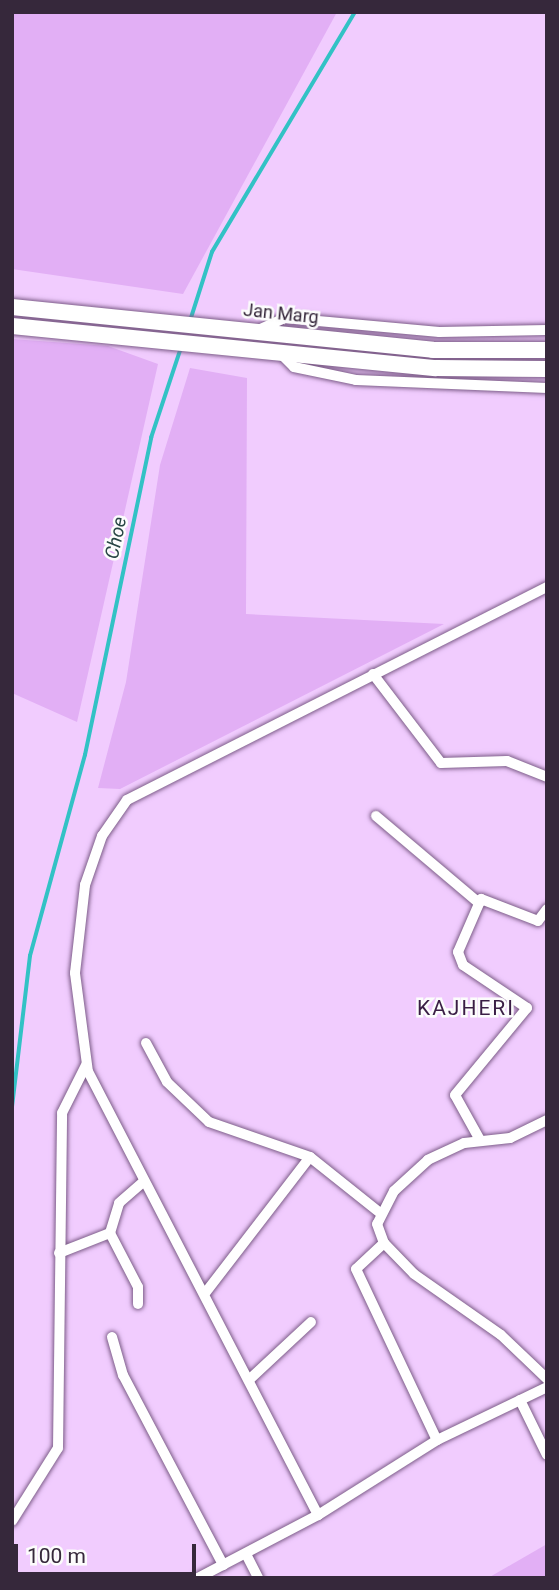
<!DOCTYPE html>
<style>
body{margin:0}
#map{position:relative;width:559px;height:1590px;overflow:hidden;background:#f1ccfe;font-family:Roboto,sans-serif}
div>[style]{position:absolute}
.green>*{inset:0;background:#e2aff5}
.stream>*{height:3.5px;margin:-1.75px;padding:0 1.75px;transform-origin:1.75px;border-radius:1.75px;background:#32c2c5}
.roads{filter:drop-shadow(0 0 2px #7d5d89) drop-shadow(0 0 2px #7d5d89)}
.street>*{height:10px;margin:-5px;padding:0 5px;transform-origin:5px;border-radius:5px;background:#fff}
.secondary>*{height:16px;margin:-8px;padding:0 8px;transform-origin:8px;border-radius:8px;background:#fff}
span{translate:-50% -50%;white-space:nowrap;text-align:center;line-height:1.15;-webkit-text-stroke:5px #fcfcfc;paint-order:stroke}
.street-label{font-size:18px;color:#36283b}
.water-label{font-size:19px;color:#284545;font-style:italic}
.quarter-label{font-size:21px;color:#3a1d45;letter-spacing:2px}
.frame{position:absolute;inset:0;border:14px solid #36283b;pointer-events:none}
.scale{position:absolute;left:14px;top:1544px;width:182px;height:32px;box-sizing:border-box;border:4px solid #36283b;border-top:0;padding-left:9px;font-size:21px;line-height:24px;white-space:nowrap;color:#36283b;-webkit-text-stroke:5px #fcfcfc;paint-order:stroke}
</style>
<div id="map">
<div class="green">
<i style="clip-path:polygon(12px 12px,337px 12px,183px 294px,12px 269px)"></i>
<i style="clip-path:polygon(12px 339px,108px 346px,158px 364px,77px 722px,12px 693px)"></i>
<i style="clip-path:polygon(190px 368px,247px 378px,246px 614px,444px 624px,120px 789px,98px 788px,126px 682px,160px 465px)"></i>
<i style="clip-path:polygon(547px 1544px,547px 1578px,488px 1578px)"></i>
</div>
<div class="stream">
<i style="left:190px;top:321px;width:72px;rotate:-72.3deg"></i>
<i style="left:212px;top:252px;width:279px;rotate:-59.2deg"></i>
<i style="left:12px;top:1107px;width:152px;rotate:-83.2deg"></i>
<i style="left:30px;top:956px;width:208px;rotate:-74.7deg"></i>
<i style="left:85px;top:755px;width:324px;rotate:-78.2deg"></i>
<i style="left:151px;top:438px;width:95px;rotate:-71.6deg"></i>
</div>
<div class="roads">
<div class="street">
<i style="left:258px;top:330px;width:30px;rotate:-24deg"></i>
<i style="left:285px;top:318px;width:155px;rotate:5.2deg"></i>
<i style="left:439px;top:332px;width:108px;rotate:-1.1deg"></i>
<i style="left:277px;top:350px;width:24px;rotate:45deg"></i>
<i style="left:294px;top:367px;width:63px;rotate:11.8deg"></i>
<i style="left:356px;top:380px;width:191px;rotate:2.4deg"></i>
<i style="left:373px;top:674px;width:112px;rotate:52.6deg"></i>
<i style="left:441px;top:763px;width:66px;rotate:-1.7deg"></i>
<i style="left:507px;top:761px;width:43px;rotate:21.8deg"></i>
<i style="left:376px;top:816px;width:135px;rotate:40.2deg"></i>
<i style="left:146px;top:1043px;width:44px;rotate:61.7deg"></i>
<i style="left:167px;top:1082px;width:58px;rotate:43.6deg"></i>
<i style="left:209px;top:1122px;width:107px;rotate:19.1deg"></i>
<i style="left:310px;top:1157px;width:88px;rotate:38.6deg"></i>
<i style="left:547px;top:1120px;width:41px;rotate:154.1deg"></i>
<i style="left:510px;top:1138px;width:46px;rotate:173.8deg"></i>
<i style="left:464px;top:1143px;width:40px;rotate:155deg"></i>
<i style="left:428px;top:1160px;width:46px;rotate:137.6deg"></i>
<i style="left:394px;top:1191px;width:37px;rotate:117deg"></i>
<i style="left:377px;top:1224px;width:20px;rotate:70deg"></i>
<i style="left:384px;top:1243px;width:43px;rotate:45.9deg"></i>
<i style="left:414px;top:1274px;width:106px;rotate:35deg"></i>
<i style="left:501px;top:1335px;width:64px;rotate:43.7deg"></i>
<i style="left:480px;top:1140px;width:51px;rotate:-119.1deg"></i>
<i style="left:455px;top:1095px;width:113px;rotate:-50.4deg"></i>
<i style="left:527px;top:1008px;width:77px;rotate:-146.1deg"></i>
<i style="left:463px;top:965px;width:14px;rotate:-111deg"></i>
<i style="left:458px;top:952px;width:58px;rotate:-66.5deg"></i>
<i style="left:481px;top:899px;width:61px;rotate:21.1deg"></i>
<i style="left:538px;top:921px;width:15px;rotate:-53deg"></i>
<i style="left:110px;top:1233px;width:61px;rotate:62.6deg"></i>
<i style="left:138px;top:1287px;width:17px;rotate:90deg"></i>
<i style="left:384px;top:1243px;width:38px;rotate:137deg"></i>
<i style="left:356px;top:1269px;width:189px;rotate:64.7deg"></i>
<i style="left:59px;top:1253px;width:55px;rotate:-21.4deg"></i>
<i style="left:110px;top:1233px;width:31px;rotate:-73deg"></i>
<i style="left:119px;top:1203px;width:30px;rotate:-41deg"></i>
<i style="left:206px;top:1292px;width:170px;rotate:-52.4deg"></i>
<i style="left:112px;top:1337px;width:40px;rotate:74deg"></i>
<i style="left:123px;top:1375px;width:215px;rotate:62.2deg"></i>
<i style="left:251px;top:1378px;width:82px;rotate:-43deg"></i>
<i style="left:520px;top:1400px;width:61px;rotate:63.9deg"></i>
<i style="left:318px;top:1515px;width:499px;rotate:-117.4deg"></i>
<i style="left:88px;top:1072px;width:100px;rotate:-97.5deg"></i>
<i style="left:75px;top:973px;width:89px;rotate:-83.5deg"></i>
<i style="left:85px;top:885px;width:52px;rotate:-70.9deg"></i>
<i style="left:102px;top:836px;width:44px;rotate:-55.2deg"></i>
<i style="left:127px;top:800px;width:471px;rotate:-26.9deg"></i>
<i style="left:12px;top:1521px;width:86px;rotate:-57.8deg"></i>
<i style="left:58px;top:1448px;width:335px;rotate:-89.3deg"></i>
<i style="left:62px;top:1113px;width:54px;rotate:-63.4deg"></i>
<i style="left:246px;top:1554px;width:27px;rotate:63deg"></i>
<i style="left:198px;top:1578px;width:136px;rotate:-27.7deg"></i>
<i style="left:318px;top:1515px;width:141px;rotate:-32.2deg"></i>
<i style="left:437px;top:1440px;width:122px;rotate:-25.7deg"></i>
</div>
<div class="secondary">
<i style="left:12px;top:307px;width:423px;rotate:5.8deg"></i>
<i style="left:433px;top:350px;width:114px"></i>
<i style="left:12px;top:326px;width:426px;rotate:5.7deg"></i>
<i style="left:436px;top:368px;width:111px;rotate:0.5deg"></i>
</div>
</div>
<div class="street-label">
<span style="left:281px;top:314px;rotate:6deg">Jan Marg</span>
</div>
<div class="water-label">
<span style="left:116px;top:538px;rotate:-78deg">Choe</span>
</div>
<div class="quarter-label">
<span style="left:466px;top:1008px">KAJHERI</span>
</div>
<div class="frame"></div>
<div class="scale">100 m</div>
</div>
